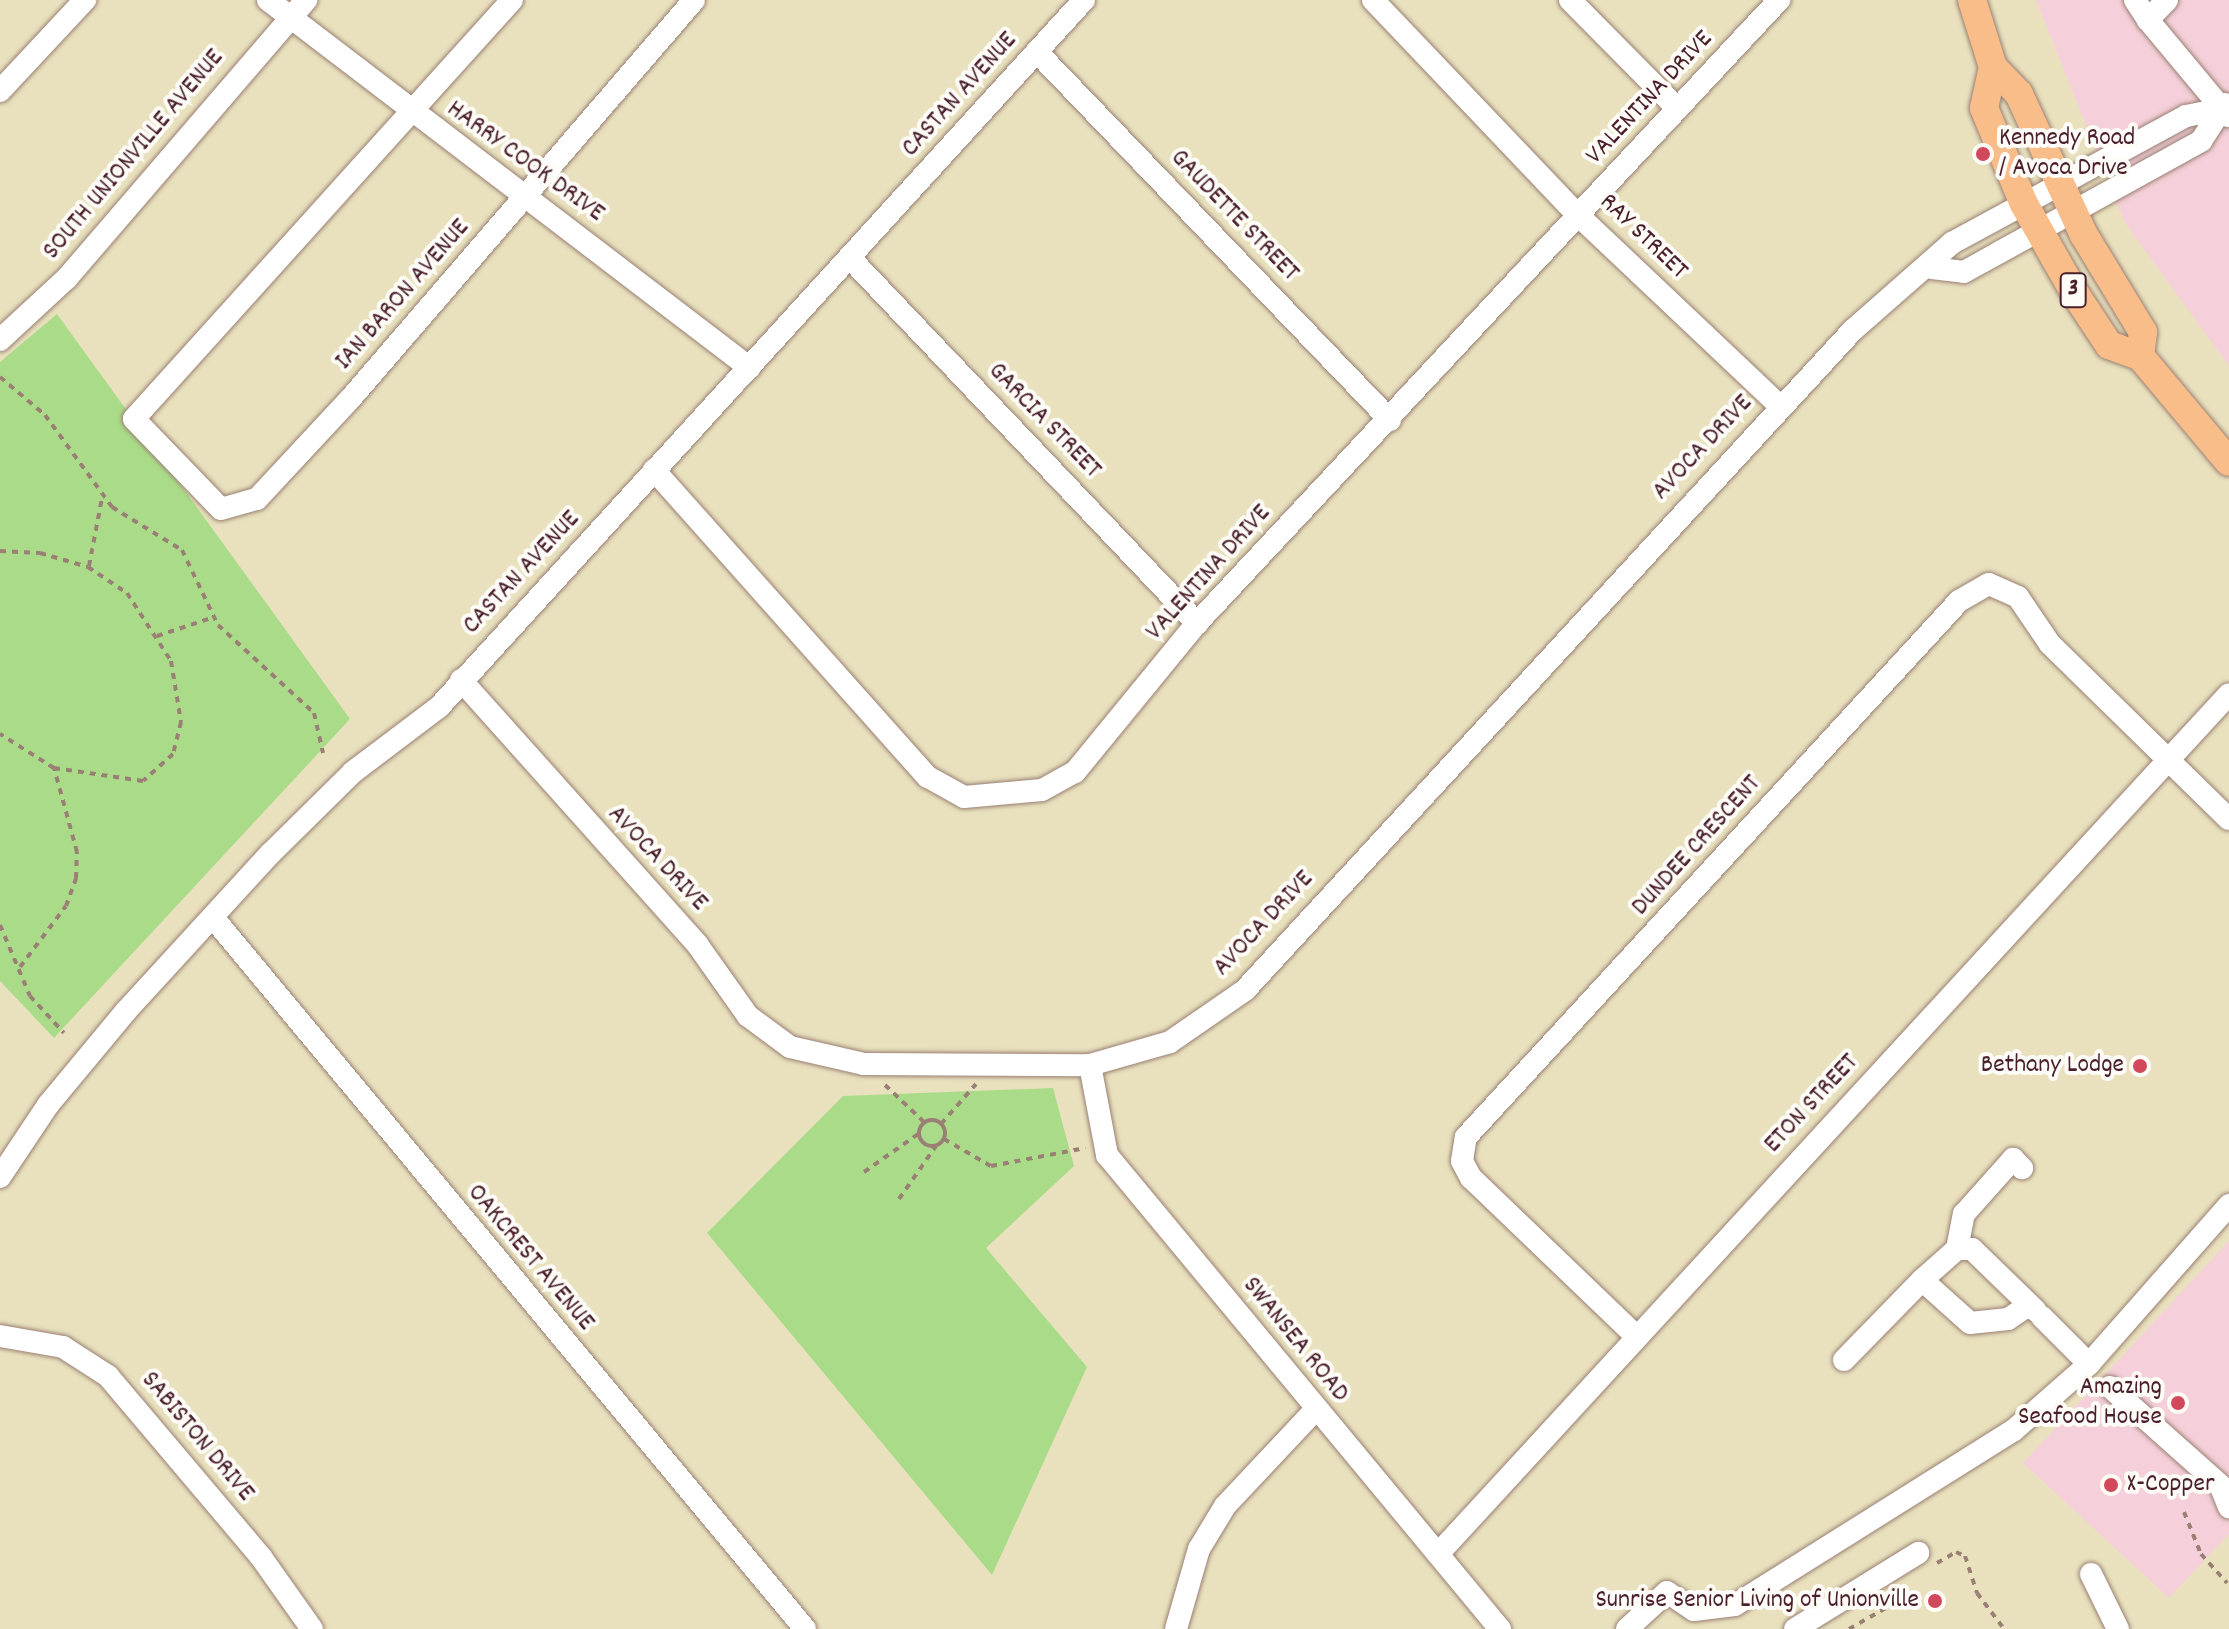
<!DOCTYPE html>
<style>
body{margin:0}
#map{position:relative;width:2229px;height:1629px;overflow:hidden;background:#e9e1be;font-family:Dekko,sans-serif}
div>[style]{position:absolute}
.built>*{inset:0;background:#f5cfd9}
.green>*{inset:0;background:#aadb89}
.path>*{height:4px;margin-top:-2px;transform-origin:0;background:repeating-linear-gradient(90deg,#9a8074 0 6px,transparent 0 12px)}
.path>.ring{margin:-2px;padding:0;box-sizing:content-box;background:none;border:4px solid #9a8074;border-radius:50%}
.roads{filter:drop-shadow(0 0 2px #9a8074) drop-shadow(0 0 2px #9a8074)}
.minor>*{height:22px;margin:-11px;padding:0 11px;transform-origin:11px;border-radius:11px;background:#fff}
.major>*{height:28px;margin:-14px;padding:0 14px;transform-origin:14px;border-radius:14px;background:#f8bd89}
.dots>*{width:22px;height:22px;translate:-50% -50%;box-sizing:border-box;border:4px solid #fdfcf7;border-radius:50%}
span{translate:-50% -50%;white-space:nowrap;text-align:center;line-height:1.15;-webkit-text-stroke:8px #fdfcf7;paint-order:stroke}
.shield-label span{padding:2px 6px;background:#fdfcf7;border:2px solid;border-radius:6px;-webkit-text-stroke-width:0}
.shield-label{font-size:24px;color:#4a1f2b;font-weight:700}
.street-label{font-size:26px;color:#4a1f2b}
.poi-label{font-size:26px;color:#4a1f2b}
.left{translate:0 -50%;text-align:left}
.right{translate:-100% -50%;text-align:right}
</style>
<div id="map">
<div class="built">
<i style="clip-path:polygon(2036px 0,2229px 0,2229px 366px,2125px 223px)"></i>
<i style="clip-path:polygon(2229px 1241px,2229px 1534px,2169px 1598px,2023px 1463px)"></i>
</div>
<div class="green">
<i style="clip-path:polygon(57px 314px,350px 719px,54px 1038px,0 981px,0 362px)"></i>
<i style="clip-path:polygon(1053px 1088px,1074px 1166px,986px 1248px,1087px 1367px,992px 1575px,707px 1233px,843px 1096px)"></i>
</div>
<div class="path">
<i style="left:0;top:377px;width:59px;rotate:40.2deg"></i>
<i style="left:45px;top:415px;width:114px;rotate:53.9deg"></i>
<i style="left:112px;top:507px;width:82px;rotate:31.6deg"></i>
<i style="left:182px;top:550px;width:83px;rotate:64.4deg"></i>
<i style="left:218px;top:625px;width:130px;rotate:42.5deg"></i>
<i style="left:314px;top:713px;width:41px;rotate:77.3deg"></i>
<i style="left:0;top:551px;width:40px;rotate:2.9deg"></i>
<i style="left:40px;top:553px;width:50px;rotate:16.3deg"></i>
<i style="left:88px;top:567px;width:47px;rotate:33.7deg"></i>
<i style="left:127px;top:593px;width:81px;rotate:57.1deg"></i>
<i style="left:171px;top:661px;width:62px;rotate:80.7deg"></i>
<i style="left:181px;top:722px;width:33px;rotate:104deg"></i>
<i style="left:173px;top:754px;width:40px;rotate:138deg"></i>
<i style="left:143px;top:781px;width:90px;rotate:-171.7deg"></i>
<i style="left:54px;top:768px;width:64px;rotate:-147.8deg"></i>
<i style="left:89px;top:566px;width:69px;rotate:-79.2deg"></i>
<i style="left:157px;top:636px;width:60px;rotate:-18.4deg"></i>
<i style="left:0;top:925px;width:77px;rotate:67.1deg"></i>
<i style="left:30px;top:996px;width:50px;rotate:47.4deg"></i>
<i style="left:20px;top:967px;width:76px;rotate:-53deg"></i>
<i style="left:66px;top:906px;width:30px;rotate:-70deg"></i>
<i style="left:76px;top:878px;width:26px;rotate:-88deg"></i>
<i style="left:77px;top:852px;width:87px;rotate:-105.3deg"></i>
<i style="left:885px;top:1085px;width:54px;rotate:43.5deg"></i>
<i class="ring" style="left:919px;top:1120px;width:22px;height:22px"></i>
<i style="left:941px;top:1124px;width:53px;rotate:-48.8deg"></i>
<i style="left:944px;top:1139px;width:54px;rotate:29.9deg"></i>
<i style="left:991px;top:1166px;width:96px;rotate:-10.8deg"></i>
<i style="left:864px;top:1172px;width:66px;rotate:-35.1deg"></i>
<i style="left:899px;top:1199px;width:65px;rotate:-55.1deg"></i>
<i style="left:2184px;top:1512px;width:45px;rotate:68deg"></i>
<i style="left:2201px;top:1554px;width:39px;rotate:48deg"></i>
<i style="left:1937px;top:1563px;width:22px;rotate:-30deg"></i>
<i style="left:1956px;top:1552px;width:10px;rotate:24deg"></i>
<i style="left:1965px;top:1556px;width:39px;rotate:72deg"></i>
<i style="left:1977px;top:1593px;width:45px;rotate:53.1deg"></i>
<i style="left:1849px;top:1629px;width:51px;rotate:-29.6deg"></i>
<i style="left:1893px;top:1604px;width:16px;rotate:-72deg"></i>
</div>
<div class="roads">
<div class="minor">
<i style="left:268px;top:0;width:606px;rotate:37.36deg"></i>
<i style="left:512px;top:0;width:564px;rotate:132.06deg"></i>
<i style="left:134px;top:419px;width:125px;rotate:46deg"></i>
<i style="left:221px;top:509px;width:37px;rotate:-16deg"></i>
<i style="left:257px;top:499px;width:138px;rotate:-47.1deg"></i>
<i style="left:351px;top:398px;width:525px;rotate:-49.24deg"></i>
<i style="left:1373px;top:0;width:298px;rotate:46.4deg"></i>
<i style="left:1579px;top:216px;width:277px;rotate:43.4deg"></i>
<i style="left:1570px;top:0;width:153px;rotate:45.3deg"></i>
<i style="left:2135px;top:0;width:24px;rotate:57deg"></i>
<i style="left:2167px;top:0;width:28px;rotate:134deg"></i>
<i style="left:2148px;top:20px;width:125px;rotate:50.2deg"></i>
<i style="left:1037px;top:52px;width:510px;rotate:46.19deg"></i>
<i style="left:0;top:91px;width:125px;rotate:-47deg"></i>
<i style="left:850px;top:258px;width:504px;rotate:46.45deg"></i>
<i style="left:1932px;top:268px;width:32px;rotate:7deg"></i>
<i style="left:1964px;top:272px;width:41px;rotate:-29.1deg"></i>
<i style="left:2000px;top:252px;width:230px;rotate:-28.9deg"></i>
<i style="left:2201px;top:141px;width:44px;rotate:-57deg"></i>
<i style="left:0;top:340px;width:91px;rotate:-42.8deg"></i>
<i style="left:67px;top:278px;width:367px;rotate:-49.3deg"></i>
<i style="left:654px;top:470px;width:411px;rotate:48.3deg"></i>
<i style="left:928px;top:777px;width:41px;rotate:29.1deg"></i>
<i style="left:964px;top:797px;width:78px;rotate:-5.1deg"></i>
<i style="left:1042px;top:790px;width:38px;rotate:-29deg"></i>
<i style="left:1075px;top:772px;width:193px;rotate:-50.7deg"></i>
<i style="left:1197px;top:623px;width:853px;rotate:-46.95deg"></i>
<i style="left:461px;top:680px;width:354px;rotate:48.2deg"></i>
<i style="left:697px;top:944px;width:88px;rotate:54.7deg"></i>
<i style="left:748px;top:1016px;width:52px;rotate:36.4deg"></i>
<i style="left:790px;top:1047px;width:76px;rotate:12.9deg"></i>
<i style="left:864px;top:1064px;width:226px;rotate:0.3deg"></i>
<i style="left:1090px;top:1065px;width:83px;rotate:-16deg"></i>
<i style="left:1170px;top:1042px;width:91px;rotate:-34.7deg"></i>
<i style="left:1245px;top:990px;width:897px;rotate:-47.35deg"></i>
<i style="left:1853px;top:330px;width:132px;rotate:-41.3deg"></i>
<i style="left:1952px;top:243px;width:266px;rotate:-28.5deg"></i>
<i style="left:2186px;top:116px;width:36px;rotate:-11deg"></i>
<i style="left:215px;top:920px;width:922px;rotate:50.23deg"></i>
<i style="left:1090px;top:1065px;width:92px;rotate:79.3deg"></i>
<i style="left:1107px;top:1155px;width:616px;rotate:50.34deg"></i>
<i style="left:0;top:1177px;width:87px;rotate:-56.3deg"></i>
<i style="left:48px;top:1105px;width:122px;rotate:-50.3deg"></i>
<i style="left:126px;top:1011px;width:214px;rotate:-47.5deg"></i>
<i style="left:271px;top:853px;width:115px;rotate:-44.6deg"></i>
<i style="left:353px;top:772px;width:108px;rotate:-37.1deg"></i>
<i style="left:439px;top:707px;width:957px;rotate:-47.63deg"></i>
<i style="left:1957px;top:1249px;width:36px;rotate:-79deg"></i>
<i style="left:1964px;top:1214px;width:74px;rotate:-48.3deg"></i>
<i style="left:2013px;top:1159px;width:13px;rotate:45deg"></i>
<i style="left:2029px;top:1305px;width:25px;rotate:146deg"></i>
<i style="left:2008px;top:1319px;width:38px;rotate:174deg"></i>
<i style="left:1970px;top:1323px;width:64px;rotate:-138.1deg"></i>
<i style="left:1922px;top:1280px;width:47px;rotate:-41.5deg"></i>
<i style="left:1957px;top:1249px;width:15px"></i>
<i style="left:1972px;top:1249px;width:88px;rotate:44.1deg"></i>
<i style="left:2042px;top:1317px;width:66px;rotate:45deg"></i>
<i style="left:0;top:1336px;width:64px;rotate:9.9deg"></i>
<i style="left:63px;top:1347px;width:54px;rotate:32.8deg"></i>
<i style="left:108px;top:1376px;width:237px;rotate:49.8deg"></i>
<i style="left:261px;top:1557px;width:88px;rotate:54.7deg"></i>
<i style="left:1637px;top:1337px;width:230px;rotate:-136.2deg"></i>
<i style="left:1471px;top:1178px;width:19px;rotate:-118deg"></i>
<i style="left:1462px;top:1161px;width:24px;rotate:-81deg"></i>
<i style="left:1466px;top:1137px;width:728px;rotate:-47.39deg"></i>
<i style="left:1959px;top:601px;width:34px;rotate:-30deg"></i>
<i style="left:1989px;top:584px;width:32px;rotate:24deg"></i>
<i style="left:2018px;top:597px;width:57px;rotate:55.8deg"></i>
<i style="left:2050px;top:644px;width:250px;rotate:44.4deg"></i>
<i style="left:1844px;top:1360px;width:112px;rotate:-45.7deg"></i>
<i style="left:2110px;top:1387px;width:147px;rotate:41.7deg"></i>
<i style="left:2220px;top:1485px;width:24px;rotate:68deg"></i>
<i style="left:1438px;top:1554px;width:1168px;rotate:-47.39deg"></i>
<i style="left:2091px;top:1574px;width:61px;rotate:63.9deg"></i>
<i style="left:1176px;top:1629px;width:83px;rotate:-74deg"></i>
<i style="left:1199px;top:1549px;width:50px;rotate:-58.8deg"></i>
<i style="left:1225px;top:1506px;width:132px;rotate:-46.8deg"></i>
<i style="left:1627px;top:1629px;width:54px;rotate:-42.8deg"></i>
<i style="left:1667px;top:1592px;width:32px;rotate:34deg"></i>
<i style="left:1694px;top:1610px;width:41px;rotate:-7deg"></i>
<i style="left:1735px;top:1605px;width:329px;rotate:-32.1deg"></i>
<i style="left:2014px;top:1430px;width:100px;rotate:-41.3deg"></i>
<i style="left:2089px;top:1364px;width:212px;rotate:-48.6deg"></i>
<i style="left:1795px;top:1629px;width:145px;rotate:-31.7deg"></i>
</div>
<div class="major">
<i style="left:1972px;top:0;width:70px;rotate:72.6deg"></i>
<i style="left:1993px;top:67px;width:37px;rotate:46deg"></i>
<i style="left:2019px;top:94px;width:155px;rotate:65.3deg"></i>
<i style="left:2084px;top:235px;width:114px;rotate:58.7deg"></i>
<i style="left:2143px;top:332px;width:24px;rotate:97deg"></i>
<i style="left:1993px;top:67px;width:42px;rotate:102.4deg"></i>
<i style="left:1984px;top:108px;width:104px;rotate:67.4deg"></i>
<i style="left:2024px;top:204px;width:105px;rotate:60.3deg"></i>
<i style="left:2076px;top:295px;width:60px;rotate:56.6deg"></i>
<i style="left:2109px;top:345px;width:33px;rotate:20deg"></i>
<i style="left:2140px;top:356px;width:138px;rotate:50deg"></i>
</div>
</div>
<div class="dots">
<i style="left:1983px;top:154px;background:#d1495b"></i>
<i style="left:2140px;top:1066px;background:#d1495b"></i>
<i style="left:2178px;top:1403px;background:#d1495b"></i>
<i style="left:2111px;top:1485px;background:#d1495b"></i>
<i style="left:1935px;top:1601px;background:#d1495b"></i>
</div>
<div class="shield-label">
<span style="left:2073px;top:290px">3</span>
</div>
<div class="street-label">
<span style="left:960px;top:95px;rotate:-48deg">CASTAN AVENUE</span>
<span style="left:1650px;top:98px;rotate:-47deg">VALENTINA DRIVE</span>
<span style="left:134px;top:155px;rotate:-50deg">SOUTH UNIONVILLE AVENUE</span>
<span style="left:525px;top:162px;rotate:36deg">HARRY COOK DRIVE</span>
<span style="left:1234px;top:216px;rotate:46deg">GAUDETTE STREET</span>
<span style="left:1643px;top:237px;rotate:44deg">RAY STREET</span>
<span style="left:403px;top:295px;rotate:-49deg">IAN BARON AVENUE</span>
<span style="left:1044px;top:421px;rotate:46deg">GARCIA STREET</span>
<span style="left:1703px;top:448px;rotate:-47deg">AVOCA DRIVE</span>
<span style="left:522px;top:573px;rotate:-47deg">CASTAN AVENUE</span>
<span style="left:1209px;top:573px;rotate:-48deg">VALENTINA DRIVE</span>
<span style="left:1697px;top:846px;rotate:-48deg">DUNDEE CRESCENT</span>
<span style="left:657px;top:859px;rotate:47deg">AVOCA DRIVE</span>
<span style="left:1264px;top:924px;rotate:-47deg">AVOCA DRIVE</span>
<span style="left:1812px;top:1104px;rotate:-47deg">ETON STREET</span>
<span style="left:530px;top:1258px;rotate:50deg">OAKCREST AVENUE</span>
<span style="left:1295px;top:1340px;rotate:51deg">SWANSEA ROAD</span>
<span style="left:197px;top:1437px;rotate:50deg">SABISTON DRIVE</span>
</div>
<div class="poi-label">
<span class="left" style="left:1999px;top:154px">Kennedy Road<br>/ Avoca Drive</span>
<span class="right" style="left:2124px;top:1066px">Bethany Lodge</span>
<span class="right" style="left:2162px;top:1403px">Amazing<br>Seafood House</span>
<span class="left" style="left:2127px;top:1485px">X-Copper</span>
<span class="right" style="left:1919px;top:1601px">Sunrise Senior Living of Unionville</span>
</div>
</div>
